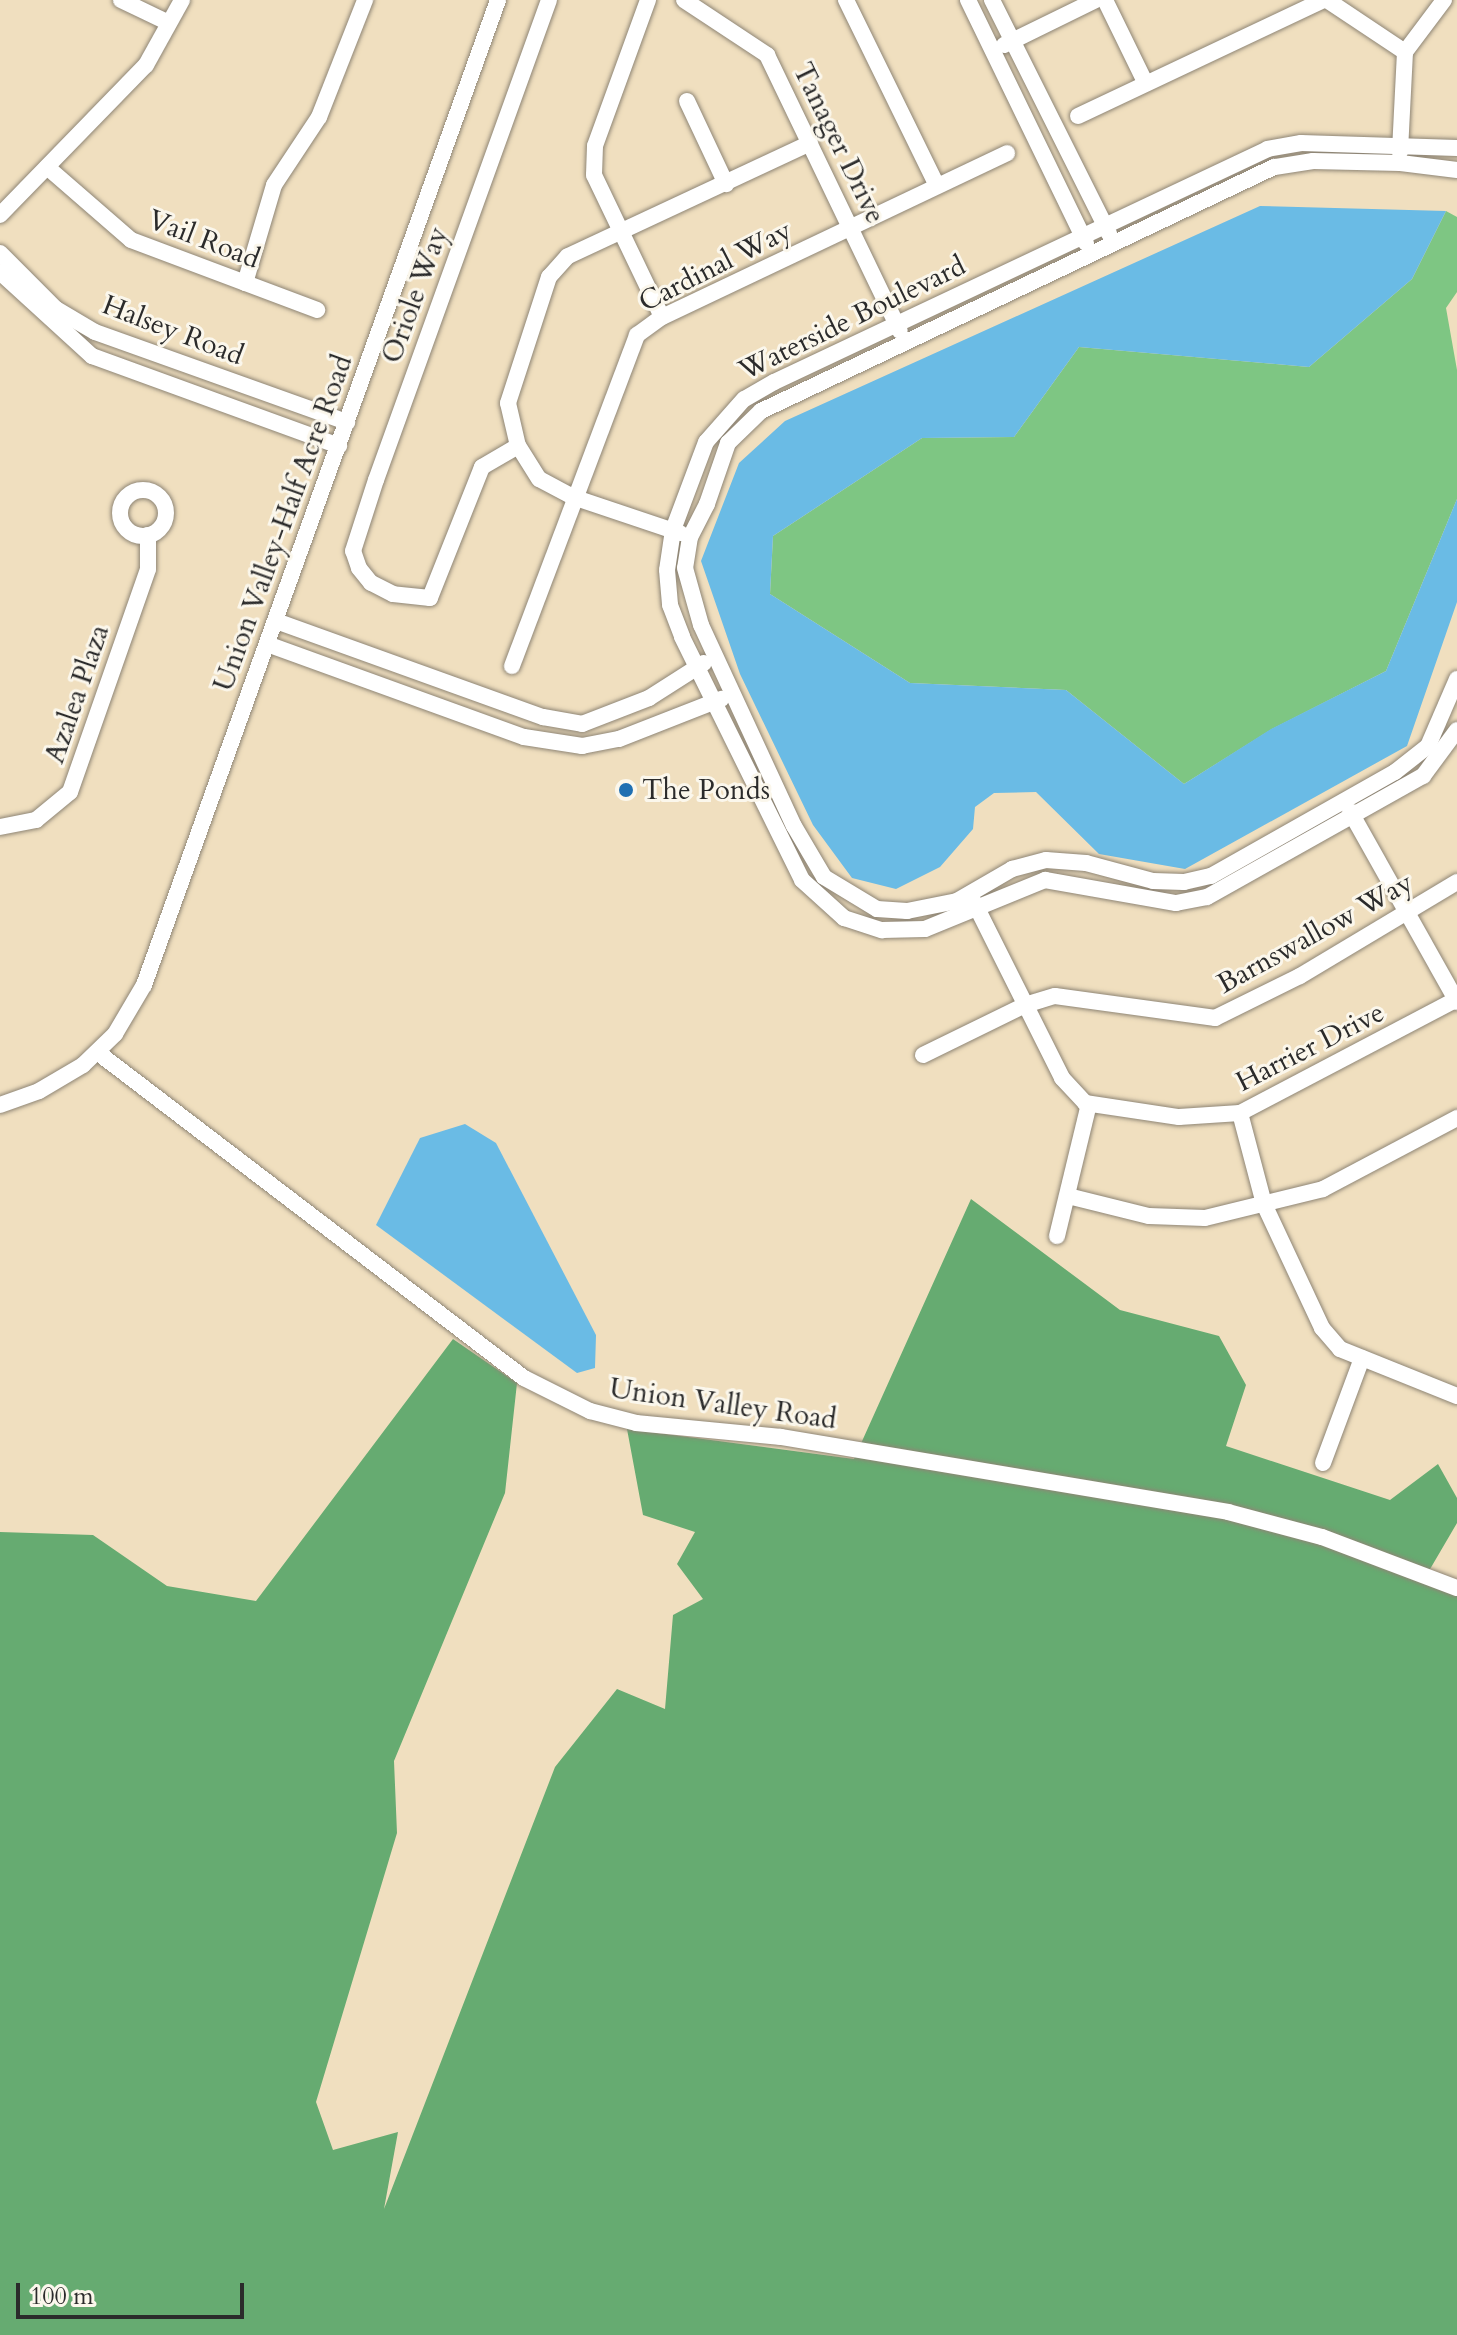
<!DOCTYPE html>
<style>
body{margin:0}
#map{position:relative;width:1457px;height:2335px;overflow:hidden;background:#f0dfbf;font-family:Cardo,serif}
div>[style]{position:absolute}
.green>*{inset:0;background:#7ec683}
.forest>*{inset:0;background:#66ab71}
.water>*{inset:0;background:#6abbe5}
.roads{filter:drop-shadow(0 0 2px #8e8575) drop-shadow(0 0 2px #8e8575)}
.minor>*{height:16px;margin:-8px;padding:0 8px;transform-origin:8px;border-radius:8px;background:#fff}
.minor>.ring{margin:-8px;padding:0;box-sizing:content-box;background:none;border:16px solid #fff;border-radius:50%}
.dots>*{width:22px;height:22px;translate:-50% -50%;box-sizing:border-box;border:4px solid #fbf7ec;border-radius:50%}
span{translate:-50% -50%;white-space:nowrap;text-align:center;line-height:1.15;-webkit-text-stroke:6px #fbf7ec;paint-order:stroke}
.street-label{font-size:28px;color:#2b2b2b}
.poi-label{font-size:28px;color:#2b2b2b}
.left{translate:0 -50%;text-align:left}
.scale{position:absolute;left:16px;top:2283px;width:228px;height:36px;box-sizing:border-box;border:4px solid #2b2b2b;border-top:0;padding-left:10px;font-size:24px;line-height:28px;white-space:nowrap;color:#2b2b2b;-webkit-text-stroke:6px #fbf7ec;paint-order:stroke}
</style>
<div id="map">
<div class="green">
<i style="clip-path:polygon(1446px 211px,1457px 217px,1457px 292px,1446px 308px,1457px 370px,1457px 499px,1386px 671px,1272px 729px,1184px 784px,1066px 690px,910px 683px,770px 594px,773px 536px,922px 438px,1014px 437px,1079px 347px,1309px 367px,1412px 279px)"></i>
</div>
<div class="forest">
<i style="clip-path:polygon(971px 1199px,1120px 1310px,1219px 1336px,1246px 1385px,1226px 1446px,1390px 1500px,1438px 1464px,1457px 1498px,1457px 1523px,1426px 1576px,1457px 1594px,1457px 2335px,0 2335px,0 1532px,93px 1535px,167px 1586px,256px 1601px,453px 1339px,517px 1383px,505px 1493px,394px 1761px,397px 1833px,316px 2102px,333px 2150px,398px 2132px,384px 2209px,555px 1767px,617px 1689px,665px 1709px,673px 1615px,703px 1599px,677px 1564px,695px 1532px,643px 1515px,627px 1429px,854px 1459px)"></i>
</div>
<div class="water">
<i style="clip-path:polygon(1260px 206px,1446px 211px,1412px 279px,1309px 367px,1079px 347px,1014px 437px,922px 438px,773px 536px,770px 594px,910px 683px,1066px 690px,1184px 784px,1271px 729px,1386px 671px,1457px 499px,1457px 602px,1407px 746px,1185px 869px,1099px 854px,1036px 792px,994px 793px,975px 807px,973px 829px,940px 867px,896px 889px,852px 878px,813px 825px,740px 674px,701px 561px,739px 463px,785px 421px)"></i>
<i style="clip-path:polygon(465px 1124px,496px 1143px,596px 1335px,595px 1368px,577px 1373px,376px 1225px,420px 1138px)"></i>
</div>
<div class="roads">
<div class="minor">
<i style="left:121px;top:0;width:53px;rotate:25.6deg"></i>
<i style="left:648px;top:0;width:155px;rotate:110deg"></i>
<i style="left:595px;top:146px;width:29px;rotate:92deg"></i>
<i style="left:594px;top:175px;width:157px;rotate:64.4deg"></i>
<i style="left:684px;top:0;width:100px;rotate:33.5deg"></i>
<i style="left:767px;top:55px;width:306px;rotate:64.3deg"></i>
<i style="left:846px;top:0;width:207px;rotate:63.9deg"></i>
<i style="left:968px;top:0;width:270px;rotate:64.1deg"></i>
<i style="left:992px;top:0;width:262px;rotate:63.4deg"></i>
<i style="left:1105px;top:0;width:93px;rotate:64deg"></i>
<i style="left:1327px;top:0;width:94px;rotate:33.7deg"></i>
<i style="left:1405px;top:52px;width:100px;rotate:92.9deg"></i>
<i style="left:1004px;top:45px;width:102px;rotate:-26.1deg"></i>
<i style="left:1405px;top:52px;width:65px;rotate:-53.1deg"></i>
<i style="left:687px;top:101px;width:92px;rotate:64.8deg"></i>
<i style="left:1078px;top:116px;width:271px;rotate:-25.3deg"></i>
<i style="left:1457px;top:148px;width:156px;rotate:-178.2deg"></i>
<i style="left:1301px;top:143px;width:34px;rotate:170deg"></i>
<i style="left:1268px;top:149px;width:546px;rotate:154.75deg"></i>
<i style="left:774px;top:382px;width:34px;rotate:150deg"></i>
<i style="left:744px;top:399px;width:57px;rotate:131.5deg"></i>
<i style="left:706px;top:442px;width:94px;rotate:110.6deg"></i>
<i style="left:673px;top:530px;width:40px;rotate:98.5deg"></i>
<i style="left:667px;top:570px;width:35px;rotate:85deg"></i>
<i style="left:670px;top:605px;width:34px;rotate:69deg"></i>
<i style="left:682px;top:637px;width:271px;rotate:63.7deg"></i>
<i style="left:802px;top:880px;width:57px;rotate:42.1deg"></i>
<i style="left:844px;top:918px;width:40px;rotate:18deg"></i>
<i style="left:882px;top:930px;width:43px;rotate:-1.3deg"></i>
<i style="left:925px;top:929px;width:130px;rotate:-22.2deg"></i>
<i style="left:1045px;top:880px;width:133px;rotate:10deg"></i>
<i style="left:1176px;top:903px;width:32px;rotate:-11deg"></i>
<i style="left:1207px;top:897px;width:248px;rotate:-29.3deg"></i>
<i style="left:1423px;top:776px;width:57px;rotate:-53.5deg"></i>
<i style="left:47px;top:167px;width:111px;rotate:41deg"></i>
<i style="left:131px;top:240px;width:199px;rotate:20.6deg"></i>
<i style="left:1457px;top:170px;width:57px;rotate:-173deg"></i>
<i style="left:1400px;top:163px;width:87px;rotate:-178.7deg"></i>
<i style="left:1313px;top:161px;width:39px;rotate:171deg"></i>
<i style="left:1274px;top:167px;width:568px;rotate:154.56deg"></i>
<i style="left:761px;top:411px;width:46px;rotate:135.9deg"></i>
<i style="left:728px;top:443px;width:65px;rotate:109deg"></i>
<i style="left:707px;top:504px;width:37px;rotate:117deg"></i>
<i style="left:690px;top:537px;width:31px;rotate:99deg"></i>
<i style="left:685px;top:568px;width:59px;rotate:74.3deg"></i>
<i style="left:701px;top:625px;width:221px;rotate:65.2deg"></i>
<i style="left:794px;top:826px;width:59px;rotate:59.5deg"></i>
<i style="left:824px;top:877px;width:62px;rotate:31.1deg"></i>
<i style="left:877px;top:909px;width:30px;rotate:4deg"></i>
<i style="left:907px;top:911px;width:51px;rotate:-11.3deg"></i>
<i style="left:957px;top:901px;width:64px;rotate:-30.2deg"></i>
<i style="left:1012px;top:869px;width:35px;rotate:-15deg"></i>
<i style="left:1046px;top:860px;width:40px;rotate:4.3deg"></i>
<i style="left:1086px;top:863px;width:69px;rotate:15deg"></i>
<i style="left:1153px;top:881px;width:31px;rotate:2deg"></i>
<i style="left:1184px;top:882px;width:28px;rotate:-13deg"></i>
<i style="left:1211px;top:876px;width:211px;rotate:-29.5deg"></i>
<i style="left:1395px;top:772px;width:42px;rotate:-38.2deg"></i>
<i style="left:1428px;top:746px;width:73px;rotate:-66.6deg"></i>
<i style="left:0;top:215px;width:209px;rotate:-45.8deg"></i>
<i style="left:146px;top:65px;width:74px;rotate:-61deg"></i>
<i style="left:0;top:253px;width:79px;rotate:45deg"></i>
<i style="left:56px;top:309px;width:45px;rotate:30.5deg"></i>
<i style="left:95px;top:332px;width:268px;rotate:19.7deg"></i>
<i style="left:0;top:272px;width:125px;rotate:42.4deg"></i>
<i style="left:92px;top:356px;width:263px;rotate:20deg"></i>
<i style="left:245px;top:283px;width:102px;rotate:-73.5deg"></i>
<i style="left:274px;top:185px;width:82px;rotate:-56.5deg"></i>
<i style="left:319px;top:117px;width:126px;rotate:-68.5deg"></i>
<i style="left:518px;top:446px;width:42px;rotate:149.7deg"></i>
<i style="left:482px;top:467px;width:141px;rotate:111.7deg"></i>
<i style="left:430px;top:598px;width:37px;rotate:-174deg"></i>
<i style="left:393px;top:594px;width:25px;rotate:-153deg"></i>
<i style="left:371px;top:583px;width:19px;rotate:-129deg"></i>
<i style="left:359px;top:568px;width:18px;rotate:-109deg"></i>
<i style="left:353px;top:551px;width:75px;rotate:-72.1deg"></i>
<i style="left:376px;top:480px;width:510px;rotate:-70.18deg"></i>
<i class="ring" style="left:120px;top:490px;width:30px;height:30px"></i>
<i style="left:680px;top:533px;width:113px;rotate:-161.4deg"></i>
<i style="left:573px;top:497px;width:38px;rotate:-152deg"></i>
<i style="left:539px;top:479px;width:39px;rotate:-122deg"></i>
<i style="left:518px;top:446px;width:44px;rotate:-103.1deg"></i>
<i style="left:508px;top:403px;width:133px;rotate:-72deg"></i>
<i style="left:549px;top:277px;width:28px;rotate:-48deg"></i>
<i style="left:568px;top:256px;width:267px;rotate:-25deg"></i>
<i style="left:276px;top:621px;width:284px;rotate:19.8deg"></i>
<i style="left:543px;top:717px;width:40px;rotate:10deg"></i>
<i style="left:582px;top:724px;width:72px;rotate:-21.2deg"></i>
<i style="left:649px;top:698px;width:65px;rotate:-32.5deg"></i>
<i style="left:267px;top:644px;width:273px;rotate:19.9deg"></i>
<i style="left:524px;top:737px;width:59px;rotate:8.8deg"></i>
<i style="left:582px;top:746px;width:38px;rotate:-11deg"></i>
<i style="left:619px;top:739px;width:110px;rotate:-21.4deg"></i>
<i style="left:512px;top:666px;width:354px;rotate:-69.3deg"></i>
<i style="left:637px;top:335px;width:31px;rotate:-36deg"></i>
<i style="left:662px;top:317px;width:382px;rotate:-25.4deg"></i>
<i style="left:1350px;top:811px;width:219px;rotate:60.7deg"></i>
<i style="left:0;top:827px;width:37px;rotate:-11deg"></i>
<i style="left:36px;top:820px;width:44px;rotate:-39.5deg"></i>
<i style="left:70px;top:792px;width:236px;rotate:-70.7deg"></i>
<i style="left:148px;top:569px;width:34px;rotate:-90deg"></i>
<i style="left:974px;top:902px;width:197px;rotate:63.4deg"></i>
<i style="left:1062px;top:1078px;width:34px;rotate:47deg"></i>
<i style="left:1085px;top:1103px;width:95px;rotate:8.5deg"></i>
<i style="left:1179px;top:1117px;width:61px;rotate:-3.8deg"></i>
<i style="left:1240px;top:1113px;width:245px;rotate:-27.7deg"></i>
<i style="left:97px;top:1052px;width:537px;rotate:37.36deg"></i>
<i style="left:524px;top:1378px;width:74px;rotate:26.6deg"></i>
<i style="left:590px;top:1411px;width:48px;rotate:14.6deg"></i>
<i style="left:636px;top:1423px;width:146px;rotate:5.5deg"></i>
<i style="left:781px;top:1437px;width:453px;rotate:9.5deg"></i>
<i style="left:1228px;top:1512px;width:97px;rotate:14.9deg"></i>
<i style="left:1322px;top:1537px;width:144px;rotate:20.7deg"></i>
<i style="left:923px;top:1055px;width:114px;rotate:-26.1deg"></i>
<i style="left:1025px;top:1005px;width:31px;rotate:-17deg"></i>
<i style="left:1055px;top:996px;width:162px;rotate:7.8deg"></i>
<i style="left:1215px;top:1018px;width:95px;rotate:-26.3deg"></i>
<i style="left:1300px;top:976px;width:183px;rotate:-30.9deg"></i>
<i style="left:0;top:1105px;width:41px;rotate:-19.7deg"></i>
<i style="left:39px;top:1091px;width:51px;rotate:-30.6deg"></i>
<i style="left:83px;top:1065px;width:45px;rotate:-44.1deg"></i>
<i style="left:115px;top:1034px;width:57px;rotate:-59.4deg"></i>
<i style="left:144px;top:985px;width:1047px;rotate:-70.23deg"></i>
<i style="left:1240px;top:1113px;width:94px;rotate:75.2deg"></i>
<i style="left:1264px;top:1204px;width:137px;rotate:64.9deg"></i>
<i style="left:1322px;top:1328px;width:28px;rotate:49deg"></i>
<i style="left:1340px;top:1349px;width:126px;rotate:21.9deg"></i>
<i style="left:1068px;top:1196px;width:83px;rotate:13.9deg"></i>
<i style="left:1149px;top:1216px;width:56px;rotate:2deg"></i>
<i style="left:1205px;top:1218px;width:122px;rotate:-13.8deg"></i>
<i style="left:1323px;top:1189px;width:152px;rotate:-27.9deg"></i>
<i style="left:1057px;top:1236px;width:136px;rotate:-76.4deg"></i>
<i style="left:1323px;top:1463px;width:112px;rotate:-69.6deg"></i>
</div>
</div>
<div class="dots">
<i style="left:626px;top:790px;background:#1f6fb2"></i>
</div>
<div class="street-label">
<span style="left:839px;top:143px;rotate:64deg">Tanager Drive</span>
<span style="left:204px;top:239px;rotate:21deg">Vail Road</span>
<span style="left:715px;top:266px;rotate:-27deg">Cardinal Way</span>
<span style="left:415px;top:295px;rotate:-70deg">Oriole Way</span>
<span style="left:852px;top:318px;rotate:-26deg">Waterside Boulevard</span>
<span style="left:173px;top:330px;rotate:21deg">Halsey Road</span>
<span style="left:283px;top:523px;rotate:-70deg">Union Valley-Half Acre Road</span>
<span style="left:77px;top:694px;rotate:-71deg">Azalea Plaza</span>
<span style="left:1315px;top:933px;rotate:-29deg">Barnswallow Way</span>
<span style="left:1310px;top:1047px;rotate:-27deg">Harrier Drive</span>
<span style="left:723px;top:1404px;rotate:8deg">Union Valley Road</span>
</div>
<div class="poi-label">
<span class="left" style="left:642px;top:790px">The Ponds</span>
</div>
<div class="scale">100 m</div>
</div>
